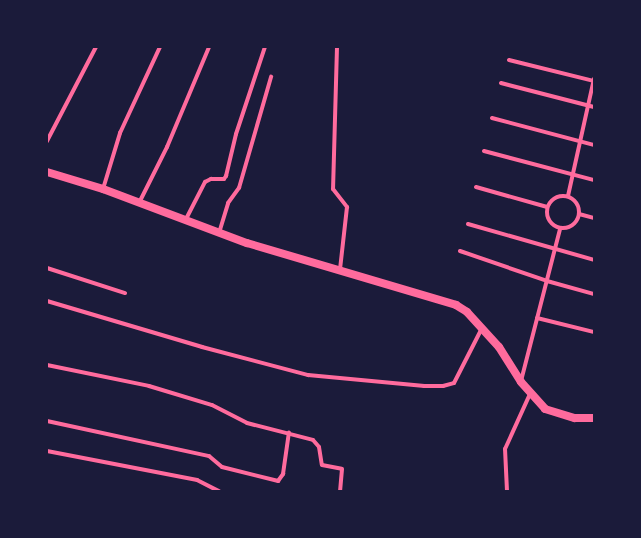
<!DOCTYPE html>
<style>
body{margin:0}
#map{position:relative;width:641px;height:538px;overflow:hidden;background:#1b1b3a;font-family:"Open Sans",sans-serif}
div>[style]{position:absolute}
.minor>*{height:4px;margin:-2px;padding:0 2px;transform-origin:2px;border-radius:2px;background:#ff6b9d}
.minor>.ring{margin:-2px;padding:0;box-sizing:content-box;background:none;border:4px solid #ff6b9d;border-radius:50%}
.secondary>*{height:8px;margin:-4px;padding:0 4px;transform-origin:4px;border-radius:4px;background:#ff6b9d}
span{translate:-50% -50%;white-space:nowrap;text-align:center;line-height:1.15;-webkit-text-stroke:3px #1b1b3a;paint-order:stroke}
.frame{position:absolute;inset:0;border:48px solid #1b1b3a;pointer-events:none}
</style>
<div id="map">
<div class="minor">
<i style="left:337px;top:47px;width:142px;rotate:91.6deg"></i>
<i style="left:333px;top:189px;width:23px;rotate:52deg"></i>
<i style="left:347px;top:207px;width:62px;rotate:96.4deg"></i>
<i style="left:509px;top:60px;width:88px;rotate:13.9deg"></i>
<i style="left:501px;top:83px;width:96px;rotate:14.5deg"></i>
<i style="left:492px;top:118px;width:106px;rotate:14.8deg"></i>
<i style="left:47px;top:141px;width:106px;rotate:-62.5deg"></i>
<i style="left:484px;top:151px;width:114px;rotate:14.8deg"></i>
<i style="left:476px;top:187px;width:74px;rotate:15.7deg"></i>
<i style="left:103px;top:189px;width:59px;rotate:-73.1deg"></i>
<i style="left:120px;top:133px;width:95px;rotate:-65.1deg"></i>
<i class="ring" style="left:547px;top:196px;width:28px;height:28px"></i>
<i style="left:568px;top:196px;width:120px;rotate:-77.5deg"></i>
<i style="left:139px;top:203px;width:63px;rotate:-63.4deg"></i>
<i style="left:167px;top:147px;width:108px;rotate:-67.2deg"></i>
<i style="left:579px;top:214px;width:16px;rotate:15deg"></i>
<i style="left:185px;top:221px;width:44px;rotate:-62.9deg"></i>
<i style="left:205px;top:182px;width:7px;rotate:-27deg"></i>
<i style="left:211px;top:179px;width:13px"></i>
<i style="left:224px;top:179px;width:4px;rotate:-56deg"></i>
<i style="left:226px;top:176px;width:43px;rotate:-76.6deg"></i>
<i style="left:236px;top:134px;width:92px;rotate:-71.6deg"></i>
<i style="left:468px;top:224px;width:131px;rotate:15.9deg"></i>
<i style="left:219px;top:233px;width:31px;rotate:-73deg"></i>
<i style="left:228px;top:203px;width:19px;rotate:-54deg"></i>
<i style="left:239px;top:188px;width:116px;rotate:-73.9deg"></i>
<i style="left:460px;top:251px;width:92px;rotate:19deg"></i>
<i style="left:547px;top:281px;width:49px;rotate:15.5deg"></i>
<i style="left:47px;top:268px;width:82px;rotate:17.8deg"></i>
<i style="left:47px;top:301px;width:162px;rotate:16.5deg"></i>
<i style="left:202px;top:347px;width:110px;rotate:14.8deg"></i>
<i style="left:308px;top:375px;width:117px;rotate:5.4deg"></i>
<i style="left:424px;top:386px;width:19px"></i>
<i style="left:443px;top:386px;width:11px;rotate:-15deg"></i>
<i style="left:454px;top:383px;width:62px;rotate:-63deg"></i>
<i style="left:537px;top:318px;width:59px;rotate:13.8deg"></i>
<i style="left:47px;top:365px;width:104px;rotate:11.6deg"></i>
<i style="left:149px;top:386px;width:66px;rotate:16.8deg"></i>
<i style="left:212px;top:405px;width:39px;rotate:27deg"></i>
<i style="left:247px;top:423px;width:68px;rotate:14.4deg"></i>
<i style="left:313px;top:440px;width:9px;rotate:49deg"></i>
<i style="left:319px;top:447px;width:18px;rotate:81deg"></i>
<i style="left:322px;top:465px;width:20px;rotate:11deg"></i>
<i style="left:342px;top:469px;width:22px;rotate:95deg"></i>
<i style="left:521px;top:381px;width:157px;rotate:-75.6deg"></i>
<i style="left:47px;top:421px;width:166px;rotate:12.2deg"></i>
<i style="left:209px;top:456px;width:17px;rotate:40deg"></i>
<i style="left:222px;top:467px;width:58px;rotate:14deg"></i>
<i style="left:278px;top:481px;width:9px;rotate:-54deg"></i>
<i style="left:283px;top:474px;width:42px;rotate:-81.9deg"></i>
<i style="left:47px;top:451px;width:153px;rotate:10.9deg"></i>
<i style="left:197px;top:480px;width:25px;rotate:27deg"></i>
<i style="left:507px;top:491px;width:42px;rotate:-92.7deg"></i>
<i style="left:505px;top:449px;width:60px;rotate:-65.6deg"></i>
</div>
<div class="secondary">
<i style="left:47px;top:172px;width:59px;rotate:16.9deg"></i>
<i style="left:103px;top:189px;width:154px;rotate:20.6deg"></i>
<i style="left:247px;top:243px;width:218px;rotate:16.5deg"></i>
<i style="left:456px;top:305px;width:13px;rotate:32deg"></i>
<i style="left:467px;top:312px;width:47px;rotate:47.6deg"></i>
<i style="left:499px;top:347px;width:41px;rotate:57.8deg"></i>
<i style="left:521px;top:382px;width:36px;rotate:48deg"></i>
<i style="left:545px;top:409px;width:31px;rotate:17deg"></i>
<i style="left:575px;top:418px;width:19px"></i>
</div>
<div class="frame"></div>
</div>
